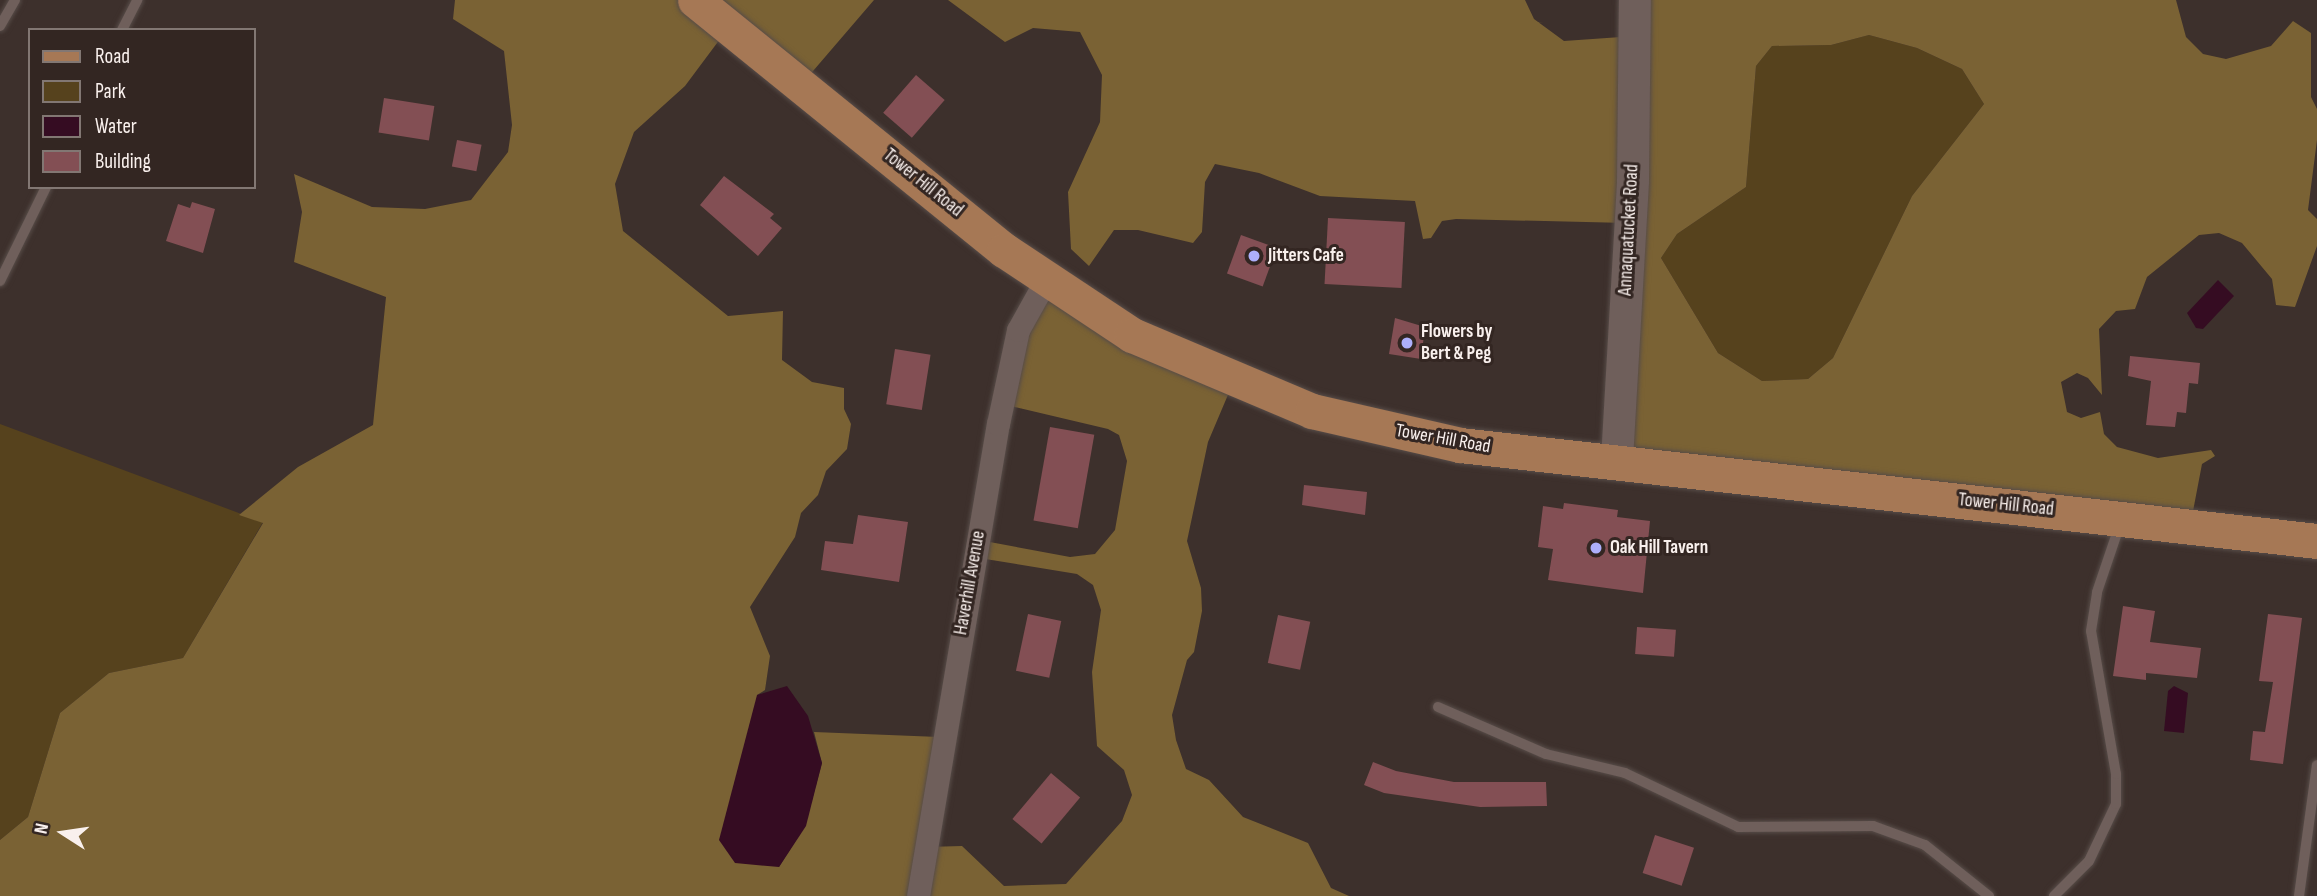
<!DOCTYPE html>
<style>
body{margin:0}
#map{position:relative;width:2317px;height:896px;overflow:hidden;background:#3d302c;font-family:"Sofia Sans Condensed",sans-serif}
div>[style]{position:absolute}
.green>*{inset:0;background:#56421d}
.forest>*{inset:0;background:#7a6234}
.water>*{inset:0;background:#350c22}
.building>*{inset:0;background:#834f54;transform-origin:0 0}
.roads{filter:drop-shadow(0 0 2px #574c48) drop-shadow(0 0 2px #574c48)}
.lane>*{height:10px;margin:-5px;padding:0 5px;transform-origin:5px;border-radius:5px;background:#6f5f5b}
.street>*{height:23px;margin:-11.5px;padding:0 11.5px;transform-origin:11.5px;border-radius:11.5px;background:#6f5f5b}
.secondary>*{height:32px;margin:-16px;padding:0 16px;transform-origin:16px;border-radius:16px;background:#6f5f5b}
.primary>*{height:35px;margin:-17.5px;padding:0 17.5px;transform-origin:17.5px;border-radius:17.5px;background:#a67855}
.dots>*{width:19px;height:19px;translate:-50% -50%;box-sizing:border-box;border:4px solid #332622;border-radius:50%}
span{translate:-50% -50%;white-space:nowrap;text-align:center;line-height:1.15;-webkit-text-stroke:6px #332622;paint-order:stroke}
.street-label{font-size:19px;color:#f9f0ed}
.poi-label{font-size:19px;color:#f9f0ed;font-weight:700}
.left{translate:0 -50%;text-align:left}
.legend{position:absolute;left:28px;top:28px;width:228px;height:161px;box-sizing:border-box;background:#332622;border:2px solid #827773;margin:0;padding:9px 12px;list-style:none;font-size:21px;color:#f9f0ed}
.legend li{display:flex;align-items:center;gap:14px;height:35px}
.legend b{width:35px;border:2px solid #827773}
.north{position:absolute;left:28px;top:798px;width:70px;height:70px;-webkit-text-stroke:5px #332622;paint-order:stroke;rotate:282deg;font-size:19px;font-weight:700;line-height:28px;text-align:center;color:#f9f0ed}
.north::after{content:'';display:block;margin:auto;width:24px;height:32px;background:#f9f0ed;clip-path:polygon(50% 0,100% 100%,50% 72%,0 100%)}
</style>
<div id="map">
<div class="green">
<i style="clip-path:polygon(1869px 35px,1917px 48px,1962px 69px,1984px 104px,1912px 196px,1833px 358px,1808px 379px,1762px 381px,1718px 353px,1661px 258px,1677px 234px,1746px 187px,1756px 66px,1772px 46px,1831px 45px)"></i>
<i style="clip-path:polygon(0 424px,263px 522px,183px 658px,109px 673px,60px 713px,28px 817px,0 840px)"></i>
</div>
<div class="forest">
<i style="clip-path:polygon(455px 0,874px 0,801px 85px,726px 31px,685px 86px,634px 132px,615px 184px,623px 231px,728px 316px,783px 311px,782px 360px,812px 382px,844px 388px,844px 409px,851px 424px,847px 449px,826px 471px,818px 495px,801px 513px,795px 537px,750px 607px,770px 656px,765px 690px,757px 695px,779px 867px,805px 826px,822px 763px,814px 732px,939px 737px,926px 847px,962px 846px,1004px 886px,1066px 884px,1122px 821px,1132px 795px,1124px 770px,1097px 746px,1092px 672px,1101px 610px,1093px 585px,1077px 574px,973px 557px,979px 540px,1070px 557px,1095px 554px,1115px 530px,1127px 461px,1119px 435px,1108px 429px,1002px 404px,1042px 281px,1233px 383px,1208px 442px,1187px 541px,1201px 588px,1202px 611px,1194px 652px,1187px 660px,1172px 715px,1176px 740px,1186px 769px,1209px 780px,1243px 817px,1308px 843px,1331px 888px,1349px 896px,0 896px,0 840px,28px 817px,60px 713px,109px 673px,183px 658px,263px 523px,239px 515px,298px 467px,373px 425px,386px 297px,294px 262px,302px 212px,294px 174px,372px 207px,425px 209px,471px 200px,508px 152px,512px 125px,504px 51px,453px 19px)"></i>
<i style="clip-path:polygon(evenodd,948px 0,1525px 0,1534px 19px,1564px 41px,1621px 37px,1633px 0,2176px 0,2186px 37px,2203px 54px,2226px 59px,2271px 46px,2293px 21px,2311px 33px,2311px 97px,2317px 109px,2317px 140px,2308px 210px,2317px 219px,2317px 246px,2295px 307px,2276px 305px,2272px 279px,2242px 243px,2219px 233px,2199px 235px,2147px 277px,2135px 309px,2116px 311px,2099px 329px,2102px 395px,2088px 378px,2077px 373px,2061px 382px,2067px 412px,2081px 418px,2100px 412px,2104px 434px,2117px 447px,2158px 458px,2211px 450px,2215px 456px,2202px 464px,2190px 527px,1619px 461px,1627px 223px,1456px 219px,1442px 221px,1431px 238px,1423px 239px,1415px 201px,1320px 196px,1259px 173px,1215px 164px,1205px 182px,1202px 232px,1193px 243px,1138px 230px,1114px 230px,1089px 266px,1071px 249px,1068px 192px,1100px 122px,1102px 75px,1080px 32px,1033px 28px,1005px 42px,948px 0,1869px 35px,1917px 48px,1962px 69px,1984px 104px,1912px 196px,1833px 358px,1808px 379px,1762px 381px,1718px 353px,1661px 258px,1677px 234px,1746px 187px,1756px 66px,1772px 46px,1831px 45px,1869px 35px)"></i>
</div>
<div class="water">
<i style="clip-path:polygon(2218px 280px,2234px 296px,2203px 329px,2196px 328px,2187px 313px)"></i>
<i style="clip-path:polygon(787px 686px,808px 716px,822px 763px,806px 826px,779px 867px,735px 863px,719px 840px,757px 695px)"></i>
<i style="clip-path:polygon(2174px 686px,2188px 693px,2184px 733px,2164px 731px,2168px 691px)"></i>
</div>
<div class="building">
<i style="left:916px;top:75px;width:38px;height:50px;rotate:41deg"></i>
<i style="left:384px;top:98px;width:51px;height:35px;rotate:9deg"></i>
<i style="left:457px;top:140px;width:25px;height:27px;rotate:11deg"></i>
<i style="clip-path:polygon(724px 176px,774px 214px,770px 218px,782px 228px,758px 256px,700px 205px)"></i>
<i style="clip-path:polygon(192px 202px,215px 209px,203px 253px,166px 241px,178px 204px,190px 208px)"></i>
<i style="left:1328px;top:218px;width:77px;height:66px;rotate:3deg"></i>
<i style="left:1241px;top:235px;width:38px;height:41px;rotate:20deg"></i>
<i style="clip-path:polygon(1395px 318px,1425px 327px,1421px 359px,1389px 354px)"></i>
<i style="left:895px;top:349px;width:36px;height:56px;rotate:9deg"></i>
<i style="clip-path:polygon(2130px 356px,2200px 363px,2198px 384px,2189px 383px,2186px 413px,2177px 412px,2175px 427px,2146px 425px,2151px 381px,2128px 376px)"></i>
<i style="left:1050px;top:427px;width:45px;height:95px;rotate:10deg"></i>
<i style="clip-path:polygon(1304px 485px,1367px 492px,1365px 515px,1302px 505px)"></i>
<i style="clip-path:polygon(1564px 503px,1618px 510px,1617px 517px,1650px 521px,1643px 593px,1548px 580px,1553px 549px,1538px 547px,1543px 506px,1563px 509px)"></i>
<i style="clip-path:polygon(858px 515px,908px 522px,899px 582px,821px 570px,825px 541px,853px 544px)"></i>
<i style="clip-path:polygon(2123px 606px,2155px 611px,2150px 642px,2201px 648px,2197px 678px,2146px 673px,2146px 680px,2113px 676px)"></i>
<i style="left:1028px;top:614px;width:34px;height:58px;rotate:12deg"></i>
<i style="clip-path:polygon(2268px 614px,2302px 618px,2283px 764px,2250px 760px,2253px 731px,2265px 732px,2273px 682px,2259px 681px)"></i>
<i style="left:1278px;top:615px;width:33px;height:49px;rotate:12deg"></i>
<i style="left:1637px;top:627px;width:39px;height:27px;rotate:4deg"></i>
<i style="clip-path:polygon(1373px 762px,1396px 771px,1454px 782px,1546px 782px,1547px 806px,1480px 807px,1384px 793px,1364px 785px)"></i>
<i style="left:1051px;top:773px;width:38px;height:60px;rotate:40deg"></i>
<i style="left:1655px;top:835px;width:41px;height:40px;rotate:18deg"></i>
</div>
<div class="roads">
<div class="lane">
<i style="left:0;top:26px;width:30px;rotate:-60deg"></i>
<i style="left:122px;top:30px;width:34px;rotate:-63deg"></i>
<i style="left:0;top:281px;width:105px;rotate:-63.9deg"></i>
<i style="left:1438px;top:707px;width:118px;rotate:23.5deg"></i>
<i style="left:1546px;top:754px;width:81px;rotate:13.5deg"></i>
<i style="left:1625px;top:773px;width:125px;rotate:25.5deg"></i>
<i style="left:1738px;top:827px;width:135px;rotate:-0.4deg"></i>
<i style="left:1873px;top:826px;width:55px;rotate:20.1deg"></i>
<i style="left:1925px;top:845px;width:82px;rotate:38.6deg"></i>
<i style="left:2054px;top:896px;width:49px;rotate:-45deg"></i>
<i style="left:2089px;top:861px;width:63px;rotate:-64.7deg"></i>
<i style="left:2116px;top:804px;width:30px;rotate:-90deg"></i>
<i style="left:2116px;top:774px;width:145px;rotate:-99.9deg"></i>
<i style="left:2091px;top:631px;width:39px;rotate:-81deg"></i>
<i style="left:2097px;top:592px;width:72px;rotate:-71.3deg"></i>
<i style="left:2299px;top:896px;width:132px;rotate:-82.2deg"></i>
</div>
<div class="street">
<i style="left:918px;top:896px;width:479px;rotate:-80.4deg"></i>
<i style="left:998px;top:424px;width:96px;rotate:-78deg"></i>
<i style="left:1018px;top:330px;width:60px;rotate:-60.9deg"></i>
</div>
<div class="secondary">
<i style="left:1617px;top:460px;width:279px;rotate:-86.7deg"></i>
<i style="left:1633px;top:181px;width:181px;rotate:-89.4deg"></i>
</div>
<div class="primary">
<i style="left:695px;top:0;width:397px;rotate:39deg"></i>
<i style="left:1004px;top:250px;width:154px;rotate:33.6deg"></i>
<i style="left:1132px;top:335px;width:195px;rotate:22.9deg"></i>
<i style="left:1312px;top:411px;width:152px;rotate:12.9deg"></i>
<i style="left:1460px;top:445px;width:862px;rotate:6.39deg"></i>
</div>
</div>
<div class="dots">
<i style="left:1254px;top:256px;background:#adaffb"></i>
<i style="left:1407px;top:343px;background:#adaffb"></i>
<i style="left:1596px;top:548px;background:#adaffb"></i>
</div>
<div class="street-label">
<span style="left:923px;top:183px;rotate:39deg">Tower Hill Road</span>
<span style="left:1629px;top:230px;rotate:-87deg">Annaquatucket Road</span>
<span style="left:1443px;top:439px;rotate:10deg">Tower Hill Road</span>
<span style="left:2006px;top:505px;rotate:6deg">Tower Hill Road</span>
<span style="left:970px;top:583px;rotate:-80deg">Haverhill Avenue</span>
</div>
<div class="poi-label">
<span class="left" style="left:1268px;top:256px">Jitters Cafe</span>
<span class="left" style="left:1421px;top:343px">Flowers by<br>Bert &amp; Peg</span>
<span class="left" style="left:1610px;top:548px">Oak Hill Tavern</span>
</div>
<ul class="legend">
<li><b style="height:9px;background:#a67855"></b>Road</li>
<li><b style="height:19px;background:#56421d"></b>Park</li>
<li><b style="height:19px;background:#350c22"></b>Water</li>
<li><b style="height:19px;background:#834f54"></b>Building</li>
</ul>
<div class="north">N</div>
</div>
